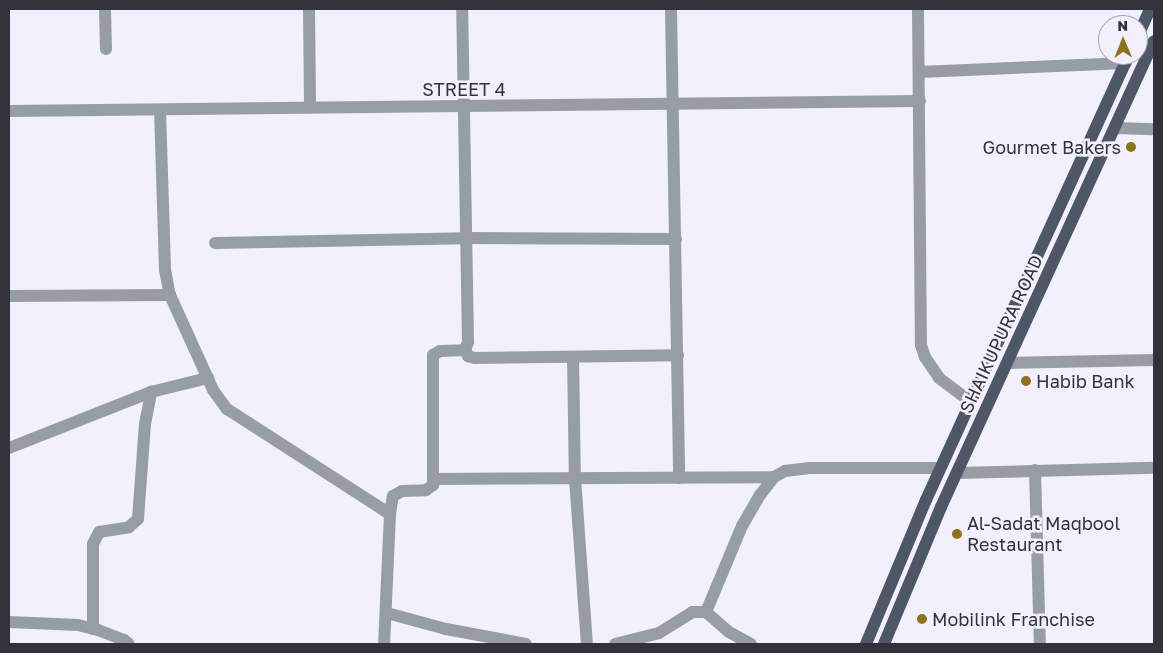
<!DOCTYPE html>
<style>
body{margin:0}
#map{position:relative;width:1163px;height:653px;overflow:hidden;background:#f3f0fe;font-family:"Golos Text",sans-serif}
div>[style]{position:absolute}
.minor>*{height:12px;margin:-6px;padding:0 6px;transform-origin:6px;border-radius:6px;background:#989ca5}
.major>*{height:12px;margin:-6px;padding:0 6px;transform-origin:6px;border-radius:6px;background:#4f5766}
.dots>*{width:14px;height:14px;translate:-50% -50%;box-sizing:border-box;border:2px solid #f3f0fe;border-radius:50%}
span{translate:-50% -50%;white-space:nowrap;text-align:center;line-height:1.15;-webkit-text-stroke:5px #f3f0fe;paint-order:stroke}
.street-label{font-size:18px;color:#33313a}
.poi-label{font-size:18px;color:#33313a}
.right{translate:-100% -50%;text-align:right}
.left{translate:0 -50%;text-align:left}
.frame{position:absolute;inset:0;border:10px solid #33313a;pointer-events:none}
.north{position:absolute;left:1098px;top:15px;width:50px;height:50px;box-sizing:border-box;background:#f3f0fe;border:1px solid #a6a4b0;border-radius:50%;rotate:359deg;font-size:14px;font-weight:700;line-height:20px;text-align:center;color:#33313a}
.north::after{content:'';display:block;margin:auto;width:18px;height:22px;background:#8f7116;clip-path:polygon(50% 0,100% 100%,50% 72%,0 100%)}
</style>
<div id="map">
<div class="minor">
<i style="left:105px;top:9px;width:40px;rotate:88.6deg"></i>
<i style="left:309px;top:9px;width:97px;rotate:89.4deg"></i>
<i style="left:671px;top:9px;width:469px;rotate:89deg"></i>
<i style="left:918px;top:9px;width:336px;rotate:89.5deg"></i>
<i style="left:921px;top:345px;width:13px;rotate:72deg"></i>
<i style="left:925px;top:357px;width:25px;rotate:56deg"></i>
<i style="left:939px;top:378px;width:40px;rotate:37deg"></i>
<i style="left:920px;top:72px;width:206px;rotate:-2.5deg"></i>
<i style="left:160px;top:110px;width:160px;rotate:88.2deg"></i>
<i style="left:165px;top:270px;width:25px;rotate:79deg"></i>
<i style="left:170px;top:295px;width:104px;rotate:65.6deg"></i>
<i style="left:213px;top:390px;width:24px;rotate:54deg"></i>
<i style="left:227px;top:409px;width:194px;rotate:32.8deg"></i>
<i style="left:390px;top:514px;width:130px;rotate:92.6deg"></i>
<i style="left:9px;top:111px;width:911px;rotate:-0.63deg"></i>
<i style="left:1116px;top:128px;width:38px;rotate:2deg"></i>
<i style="left:215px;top:243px;width:251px;rotate:-1.1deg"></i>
<i style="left:466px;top:238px;width:210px;rotate:0.3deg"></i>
<i style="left:9px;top:296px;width:161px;rotate:-0.4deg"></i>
<i style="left:465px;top:350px;width:7px;rotate:63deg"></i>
<i style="left:468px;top:356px;width:7px;rotate:16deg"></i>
<i style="left:475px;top:358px;width:203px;rotate:-0.8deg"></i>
<i style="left:573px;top:357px;width:121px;rotate:89.1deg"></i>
<i style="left:575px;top:478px;width:166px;rotate:85.9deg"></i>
<i style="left:1007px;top:363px;width:147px;rotate:-1.2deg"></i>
<i style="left:9px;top:448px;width:153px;rotate:-21.5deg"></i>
<i style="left:151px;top:392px;width:59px;rotate:-13.8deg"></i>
<i style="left:1035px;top:470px;width:174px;rotate:88.4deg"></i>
<i style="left:957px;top:473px;width:197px;rotate:-1.5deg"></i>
<i style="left:434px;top:479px;width:340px;rotate:-0.3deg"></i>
<i style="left:390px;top:514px;width:18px;rotate:-81deg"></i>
<i style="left:393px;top:496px;width:10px;rotate:-29deg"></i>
<i style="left:402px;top:491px;width:24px;rotate:-2deg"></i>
<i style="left:426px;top:490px;width:9px;rotate:-36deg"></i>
<i style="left:433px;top:485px;width:130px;rotate:-90deg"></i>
<i style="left:433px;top:355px;width:8px;rotate:-30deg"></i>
<i style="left:440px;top:351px;width:25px;rotate:-2deg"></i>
<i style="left:465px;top:350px;width:9px;rotate:-69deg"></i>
<i style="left:468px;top:342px;width:333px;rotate:-91deg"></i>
<i style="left:706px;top:612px;width:93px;rotate:-67.3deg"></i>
<i style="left:742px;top:526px;width:36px;rotate:-60deg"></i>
<i style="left:760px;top:495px;width:23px;rotate:-52deg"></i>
<i style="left:774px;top:477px;width:13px;rotate:-29deg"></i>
<i style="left:785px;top:471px;width:23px;rotate:-7deg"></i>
<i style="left:808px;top:468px;width:132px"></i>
<i style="left:387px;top:613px;width:61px;rotate:15.2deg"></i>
<i style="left:446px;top:629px;width:81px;rotate:10.6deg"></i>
<i style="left:9px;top:622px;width:69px;rotate:2.5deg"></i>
<i style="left:78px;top:625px;width:21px;rotate:14deg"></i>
<i style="left:98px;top:630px;width:28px;rotate:21deg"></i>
<i style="left:124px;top:640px;width:6px;rotate:39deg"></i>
<i style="left:93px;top:629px;width:85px;rotate:-90deg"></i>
<i style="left:93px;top:544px;width:13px;rotate:-63deg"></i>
<i style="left:99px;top:532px;width:30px;rotate:-9deg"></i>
<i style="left:129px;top:527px;width:12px;rotate:-42deg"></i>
<i style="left:138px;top:519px;width:95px;rotate:-85.8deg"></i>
<i style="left:145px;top:424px;width:33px;rotate:-79deg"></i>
<i style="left:615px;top:644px;width:45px;rotate:-14deg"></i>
<i style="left:659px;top:633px;width:39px;rotate:-32deg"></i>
<i style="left:692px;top:612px;width:14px"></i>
<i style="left:706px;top:612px;width:30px;rotate:41deg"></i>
<i style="left:729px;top:632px;width:25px;rotate:29deg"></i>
</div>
<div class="major">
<i style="left:1138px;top:36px;width:30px;rotate:-66deg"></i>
<i style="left:866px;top:644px;width:156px;rotate:-67.4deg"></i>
<i style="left:926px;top:500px;width:489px;rotate:-65.5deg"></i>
<i style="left:884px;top:644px;width:148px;rotate:-67.4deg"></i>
<i style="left:941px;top:507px;width:512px;rotate:-65.44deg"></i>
</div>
<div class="dots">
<i style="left:1131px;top:147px;background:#8f7116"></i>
<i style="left:1026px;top:381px;background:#8f7116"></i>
<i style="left:957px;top:534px;background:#8f7116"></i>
<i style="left:922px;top:619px;background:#8f7116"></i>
</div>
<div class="street-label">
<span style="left:464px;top:89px">STREET 4</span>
<span style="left:1001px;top:334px;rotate:-65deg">SHAIKUPURA ROAD</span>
</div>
<div class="poi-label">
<span class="right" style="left:1121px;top:147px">Gourmet Bakers</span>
<span class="left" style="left:1036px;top:381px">Habib Bank</span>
<span class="left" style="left:967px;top:534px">Al-Sadat Maqbool<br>Restaurant</span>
<span class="left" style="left:932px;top:619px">Mobilink Franchise</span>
</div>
<div class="frame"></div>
<div class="north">N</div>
</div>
